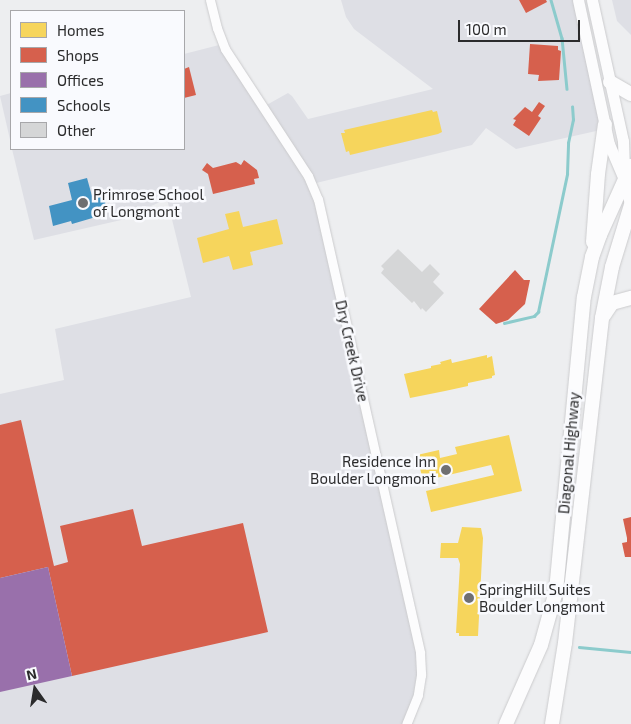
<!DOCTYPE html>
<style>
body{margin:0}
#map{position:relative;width:631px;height:724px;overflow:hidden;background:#edeef0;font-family:"Exo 2",sans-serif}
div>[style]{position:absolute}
.built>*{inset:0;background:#dedfe5}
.homes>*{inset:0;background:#f6d55c}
.shops>*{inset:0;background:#d6604d}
.offices>*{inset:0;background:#9970ab}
.schools>*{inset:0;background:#4393c3}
.stream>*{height:2.5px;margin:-1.25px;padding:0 1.25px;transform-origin:1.25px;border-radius:1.25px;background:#8ccbcc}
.building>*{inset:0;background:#d5d6d7}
.roads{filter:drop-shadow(0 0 1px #cbcbcd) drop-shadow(0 0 1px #cbcbcd)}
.minor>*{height:9px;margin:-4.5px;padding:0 4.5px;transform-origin:4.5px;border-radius:4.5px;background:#fcfcfd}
.major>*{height:11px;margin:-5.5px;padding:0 5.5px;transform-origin:5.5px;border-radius:5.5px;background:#fcfcfd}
.highway>*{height:14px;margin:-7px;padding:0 7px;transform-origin:7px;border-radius:7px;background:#fcfcfd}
.dots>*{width:14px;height:14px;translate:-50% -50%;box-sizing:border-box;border:2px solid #f9fafe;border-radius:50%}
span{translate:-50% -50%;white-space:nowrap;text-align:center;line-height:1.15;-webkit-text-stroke:5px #f9fafe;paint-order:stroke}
.poi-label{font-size:15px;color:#2b2b2c}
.left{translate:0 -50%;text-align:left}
.right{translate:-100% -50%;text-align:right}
.street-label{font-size:15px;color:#2b2b2c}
.legend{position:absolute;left:10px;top:10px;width:175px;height:140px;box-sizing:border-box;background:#f9fafe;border:1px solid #a7a7aa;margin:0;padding:6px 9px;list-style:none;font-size:15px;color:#2b2b2c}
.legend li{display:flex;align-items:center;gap:10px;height:25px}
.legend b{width:25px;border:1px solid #a7a7aa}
.north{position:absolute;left:10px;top:664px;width:50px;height:50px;-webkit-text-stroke:4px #f9fafe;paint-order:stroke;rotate:347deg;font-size:14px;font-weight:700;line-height:20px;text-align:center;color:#2b2b2c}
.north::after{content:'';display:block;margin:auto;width:18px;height:22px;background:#2b2b2c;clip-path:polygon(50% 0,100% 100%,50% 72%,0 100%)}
.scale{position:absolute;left:458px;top:20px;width:122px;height:22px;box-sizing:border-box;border:2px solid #2b2b2c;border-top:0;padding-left:6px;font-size:15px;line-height:18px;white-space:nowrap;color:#2b2b2c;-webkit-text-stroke:4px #f9fafe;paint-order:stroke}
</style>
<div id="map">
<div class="built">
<i style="clip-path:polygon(341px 0,577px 0,605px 129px,516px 149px,486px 128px,472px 145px,312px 184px,421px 675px,406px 724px,0 724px,0 394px,64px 380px,55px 329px,191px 297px,167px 199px,151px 206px,143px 215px,34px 240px,12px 149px,184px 149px,184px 54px,223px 44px,263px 107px,288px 93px,292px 96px,308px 119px,433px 89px,354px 29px,346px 17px)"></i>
<i style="clip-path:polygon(612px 0,631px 0,631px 35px,617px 21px)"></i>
<i style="clip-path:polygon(11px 93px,11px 144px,0 96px)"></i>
</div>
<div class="homes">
<i style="clip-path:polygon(432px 110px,433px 112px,437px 111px,442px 132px,438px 134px,350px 155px,349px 151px,346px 152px,341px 133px,345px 133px,344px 130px)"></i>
<i style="clip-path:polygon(239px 211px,243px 227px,277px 219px,283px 244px,250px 252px,253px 265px,233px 270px,229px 256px,203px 263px,197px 238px,229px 229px,225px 214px)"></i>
<i style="clip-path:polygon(487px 355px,487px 358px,492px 356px,495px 375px,492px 376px,492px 378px,468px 383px,468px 386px,445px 391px,410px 398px,404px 374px,431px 368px,431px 366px,441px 364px,440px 362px,451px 359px,452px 363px)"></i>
<i style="clip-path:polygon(509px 435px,522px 491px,431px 512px,426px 491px,494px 475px,491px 465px,423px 481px,417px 455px,439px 450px,440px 458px,457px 454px,455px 447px)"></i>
<i style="clip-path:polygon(462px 527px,481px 528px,483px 538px,478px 636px,459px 636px,459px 633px,456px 633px,460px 564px,458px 558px,440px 558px,441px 543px,458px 543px)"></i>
</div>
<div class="shops">
<i style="clip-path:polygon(519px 0,546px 0,547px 2px,526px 13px)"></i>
<i style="clip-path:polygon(530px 44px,558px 46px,558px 50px,561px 51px,559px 80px,538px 81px,539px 75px,528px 74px)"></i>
<i style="clip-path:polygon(189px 67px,196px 95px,184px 98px,184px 69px)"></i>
<i style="clip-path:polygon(539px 102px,545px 106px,538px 116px,541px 118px,529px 136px,513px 125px,516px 120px,513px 119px,525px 107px,532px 112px)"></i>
<i style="clip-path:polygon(244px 160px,257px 170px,259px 178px,254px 179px,255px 184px,213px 194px,208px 174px,202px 170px,207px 163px,213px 168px,236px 162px,241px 165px)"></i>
<i style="clip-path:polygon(515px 270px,524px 280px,530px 280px,525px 304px,508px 320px,496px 324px,479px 309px)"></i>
<i style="clip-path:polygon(21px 420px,54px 566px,68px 562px,60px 526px,133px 509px,142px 546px,243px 523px,268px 632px,72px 676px,48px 567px,0 578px,0 425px)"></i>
<i style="clip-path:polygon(631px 517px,631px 557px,625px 557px,622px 543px,627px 542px,627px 538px,623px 519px)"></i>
</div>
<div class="offices">
<i style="clip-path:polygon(48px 567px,72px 676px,0 692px,0 578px)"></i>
</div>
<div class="schools">
<i style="clip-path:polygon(87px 178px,92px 196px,100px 194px,102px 199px,105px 198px,106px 214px,72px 224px,71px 221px,53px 226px,49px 206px,72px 200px,68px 183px)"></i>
</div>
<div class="stream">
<i style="left:551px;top:0;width:40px;rotate:74deg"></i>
<i style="left:562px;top:38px;width:51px;rotate:84.4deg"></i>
<i style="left:504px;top:323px;width:31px;rotate:-13deg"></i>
<i style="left:534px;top:316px;width:6px;rotate:-45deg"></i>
<i style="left:538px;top:312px;width:141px;rotate:-78.1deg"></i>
<i style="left:567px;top:174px;width:31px;rotate:-88deg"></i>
<i style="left:568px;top:143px;width:24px;rotate:-78deg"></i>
<i style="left:573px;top:120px;width:13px;rotate:-94deg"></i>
<i style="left:579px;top:647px;width:52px;rotate:5.5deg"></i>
</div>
<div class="building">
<i style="clip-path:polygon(398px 249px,422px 272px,430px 264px,440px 274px,433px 282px,444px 293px,426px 312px,422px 308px,421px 310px,414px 301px,412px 303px,381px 273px,384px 269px,381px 266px)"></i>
</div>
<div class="roads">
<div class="minor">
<i style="left:210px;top:0;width:29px;rotate:76deg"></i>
<i style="left:217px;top:28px;width:22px;rotate:69deg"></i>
<i style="left:225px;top:49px;width:152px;rotate:56.8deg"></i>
<i style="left:308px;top:176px;width:25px;rotate:67deg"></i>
<i style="left:318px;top:199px;width:465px;rotate:77.3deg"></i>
<i style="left:420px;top:653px;width:22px;rotate:87deg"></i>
<i style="left:421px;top:675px;width:20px;rotate:99deg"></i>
<i style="left:418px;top:695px;width:31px;rotate:112deg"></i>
</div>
<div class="major">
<i style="left:578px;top:0;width:147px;rotate:77.9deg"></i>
<i style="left:609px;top:144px;width:39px;rotate:67deg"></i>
<i style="left:624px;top:180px;width:29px;rotate:76deg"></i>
<i style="left:592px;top:0;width:144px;rotate:77.6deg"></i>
<i style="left:623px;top:141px;width:30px;rotate:88deg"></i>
</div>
<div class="highway">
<i style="left:610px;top:82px;width:24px;rotate:30deg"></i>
<i style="left:593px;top:242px;width:68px;rotate:-85.8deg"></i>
<i style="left:598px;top:174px;width:50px;rotate:-82deg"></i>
<i style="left:604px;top:315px;width:14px;rotate:-56deg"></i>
<i style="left:612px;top:303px;width:20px;rotate:-15deg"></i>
<i style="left:506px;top:724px;width:86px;rotate:-66.1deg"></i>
<i style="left:541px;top:645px;width:56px;rotate:-74.5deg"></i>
<i style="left:556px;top:591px;width:295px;rotate:-84.6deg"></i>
<i style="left:584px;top:297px;width:41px;rotate:-78.7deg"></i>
<i style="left:592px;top:257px;width:23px;rotate:-70deg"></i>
<i style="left:600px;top:235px;width:76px;rotate:-65.8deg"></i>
<i style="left:552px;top:724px;width:82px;rotate:-80.9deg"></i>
<i style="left:565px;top:643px;width:327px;rotate:-83.5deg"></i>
<i style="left:602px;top:318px;width:52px;rotate:-78.9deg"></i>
<i style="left:612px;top:267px;width:65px;rotate:-73deg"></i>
</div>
</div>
<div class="dots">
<i style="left:83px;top:203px;background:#6f6f71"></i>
<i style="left:446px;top:470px;background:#6f6f71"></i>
<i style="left:469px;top:598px;background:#6f6f71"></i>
</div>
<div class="poi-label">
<span class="left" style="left:93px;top:203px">Primrose School<br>of Longmont</span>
<span class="right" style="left:436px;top:470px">Residence Inn<br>Boulder Longmont</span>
<span class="left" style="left:479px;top:598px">SpringHill Suites<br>Boulder Longmont</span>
</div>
<div class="street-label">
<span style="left:352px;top:351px;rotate:77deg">Dry Creek Drive</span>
<span style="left:569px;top:453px;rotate:-85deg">Diagonal Highway</span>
</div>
<ul class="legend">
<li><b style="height:14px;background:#f6d55c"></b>Homes</li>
<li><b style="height:14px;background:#d6604d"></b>Shops</li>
<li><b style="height:14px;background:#9970ab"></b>Offices</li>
<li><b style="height:14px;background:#4393c3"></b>Schools</li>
<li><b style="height:14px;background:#d5d6d7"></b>Other</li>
</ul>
<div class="north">N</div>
<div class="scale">100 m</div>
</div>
